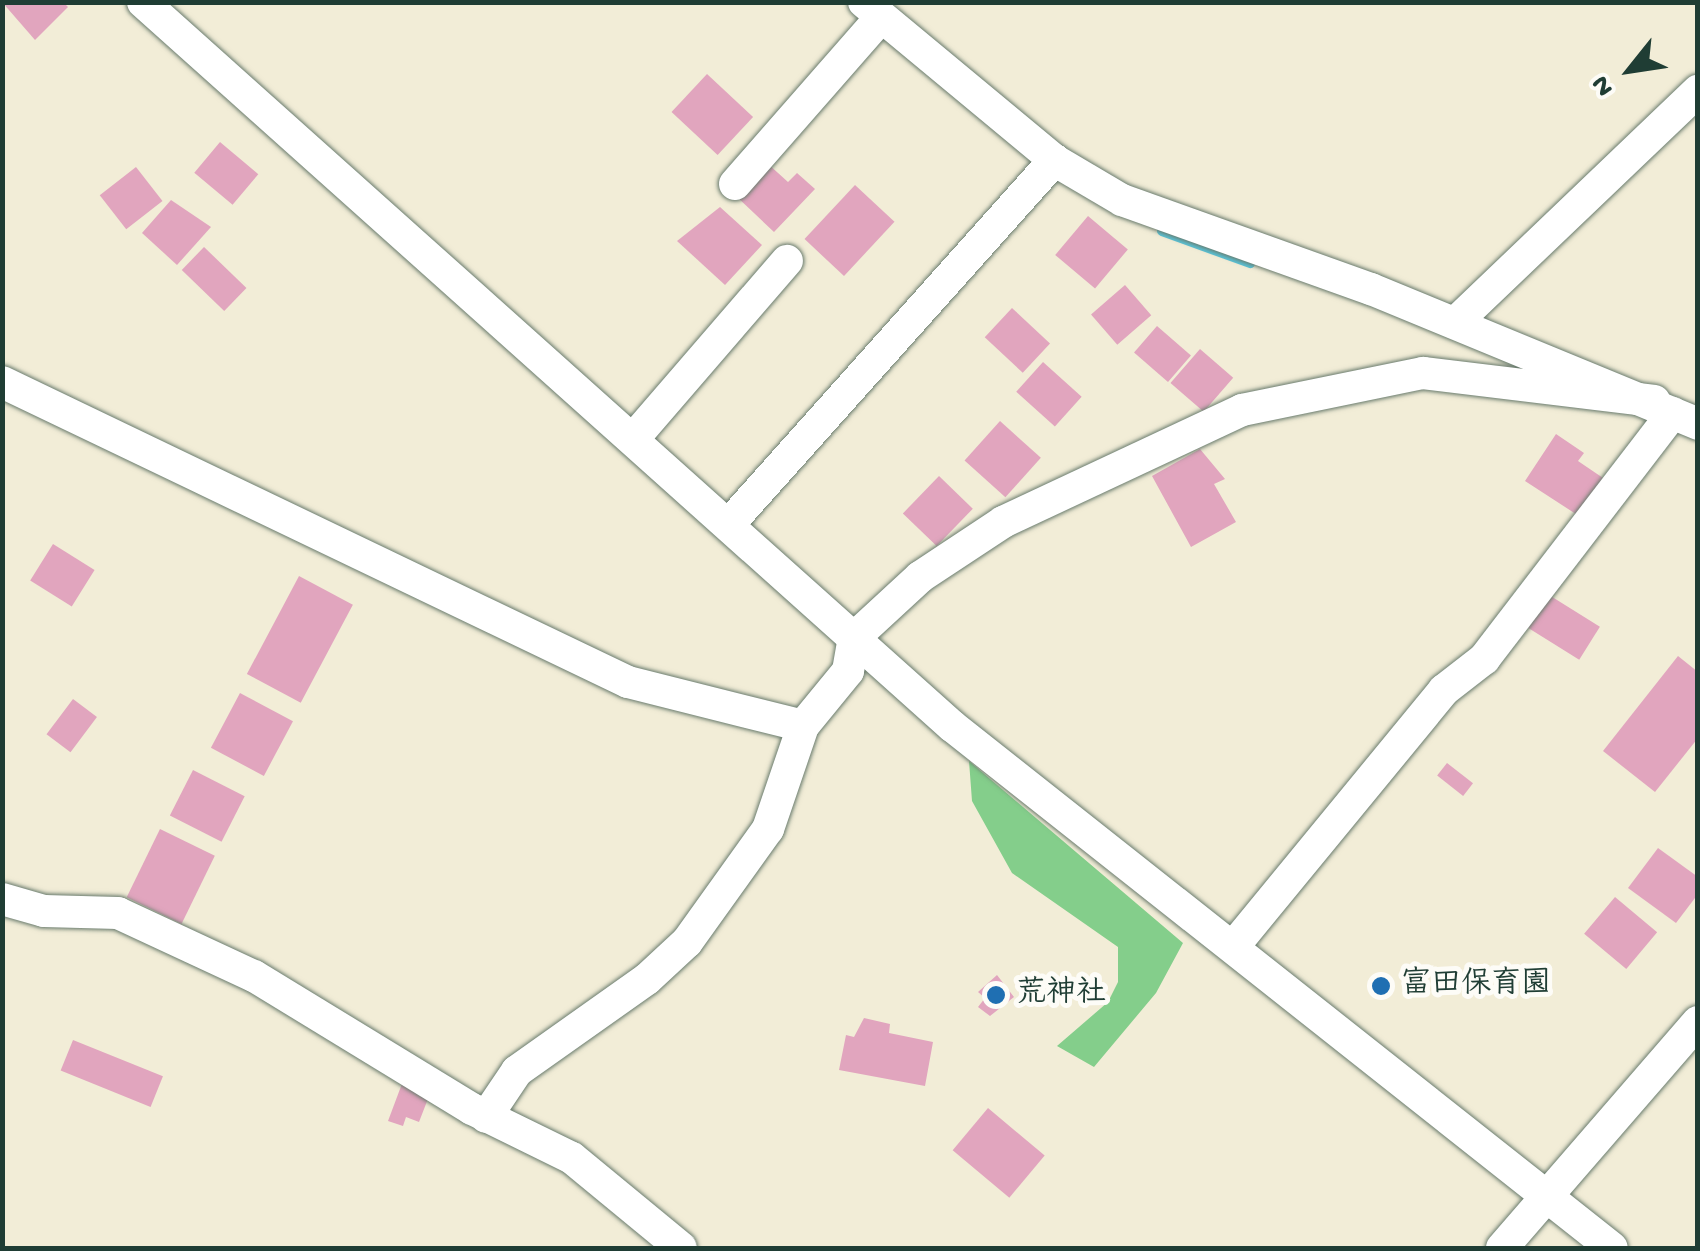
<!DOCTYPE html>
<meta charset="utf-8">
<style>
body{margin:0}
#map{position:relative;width:1700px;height:1251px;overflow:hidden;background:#f2edd7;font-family:"Gochi Hand","Klee One",sans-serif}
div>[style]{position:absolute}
.green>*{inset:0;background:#84ce8b}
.stream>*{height:10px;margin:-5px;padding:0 5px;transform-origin:5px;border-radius:5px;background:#59c2d6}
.building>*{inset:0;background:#e1a5be;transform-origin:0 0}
.roads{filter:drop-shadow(0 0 2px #697b6d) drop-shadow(0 0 2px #697b6d)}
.minor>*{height:32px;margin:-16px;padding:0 16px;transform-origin:16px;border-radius:16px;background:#fff}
.dots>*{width:28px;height:28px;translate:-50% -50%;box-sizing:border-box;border:5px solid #fdfcf7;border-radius:50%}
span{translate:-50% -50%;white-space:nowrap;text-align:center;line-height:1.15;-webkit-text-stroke:10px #fdfcf7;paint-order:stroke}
.poi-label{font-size:30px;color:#1f3d34;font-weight:700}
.left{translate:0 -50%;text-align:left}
.frame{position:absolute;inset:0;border:5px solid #1f3d34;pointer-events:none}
.north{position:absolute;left:1580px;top:20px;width:100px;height:100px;-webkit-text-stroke:8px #fdfcf7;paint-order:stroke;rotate:240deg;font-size:28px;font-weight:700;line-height:40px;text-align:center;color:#1f3d34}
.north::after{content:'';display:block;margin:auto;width:35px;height:45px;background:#1f3d34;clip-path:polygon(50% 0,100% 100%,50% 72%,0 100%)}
</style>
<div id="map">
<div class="green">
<i style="clip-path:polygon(969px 761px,1183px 943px,1156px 993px,1094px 1067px,1057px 1046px,1108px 1002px,1118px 982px,1118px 947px,1012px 873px,972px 801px)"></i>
</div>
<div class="stream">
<i style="left:1162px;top:231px;width:94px;rotate:20deg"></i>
</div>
<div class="building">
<i style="clip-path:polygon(2px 2px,63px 2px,68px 7px,35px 40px)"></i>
<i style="left:707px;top:74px;width:63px;height:52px;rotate:43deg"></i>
<i style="left:220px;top:142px;width:50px;height:40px;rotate:40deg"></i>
<i style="clip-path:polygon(767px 163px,788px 182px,797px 173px,815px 189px,774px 232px,736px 196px)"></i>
<i style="left:136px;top:167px;width:43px;height:46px;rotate:52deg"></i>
<i style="left:855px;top:185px;width:54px;height:74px;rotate:43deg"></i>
<i style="clip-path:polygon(171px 200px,211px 227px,177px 265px,142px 233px)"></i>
<i style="clip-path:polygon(720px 207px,762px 245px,725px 285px,677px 241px)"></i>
<i style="left:1088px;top:216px;width:52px;height:51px;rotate:40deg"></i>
<i style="left:204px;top:247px;width:59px;height:32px;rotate:44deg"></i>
<i style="left:1125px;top:285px;width:40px;height:45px;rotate:49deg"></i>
<i style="left:1012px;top:308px;width:52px;height:40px;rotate:43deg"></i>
<i style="left:1157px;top:326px;width:45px;height:35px;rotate:41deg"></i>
<i style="left:1200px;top:349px;width:44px;height:45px;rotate:41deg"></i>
<i style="left:1043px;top:362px;width:52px;height:40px;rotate:42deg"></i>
<i style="left:1000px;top:421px;width:55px;height:53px;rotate:42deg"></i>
<i style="clip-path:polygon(1556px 434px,1584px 453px,1578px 461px,1606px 480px,1582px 518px,1525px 481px)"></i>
<i style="clip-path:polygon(1200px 449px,1225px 479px,1214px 484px,1236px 522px,1191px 547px,1152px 476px)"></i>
<i style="left:939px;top:476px;width:47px;height:52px;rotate:44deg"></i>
<i style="left:53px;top:544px;width:49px;height:43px;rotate:32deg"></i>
<i style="left:299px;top:576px;width:61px;height:111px;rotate:28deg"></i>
<i style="left:1549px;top:595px;width:60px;height:39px;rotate:32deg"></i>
<i style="clip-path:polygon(1678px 656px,1698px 672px,1698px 738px,1655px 792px,1603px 751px)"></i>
<i style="left:240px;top:693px;width:60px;height:62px;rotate:28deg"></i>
<i style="left:73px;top:699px;width:30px;height:44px;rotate:37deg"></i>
<i style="left:1447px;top:763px;width:33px;height:16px;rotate:38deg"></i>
<i style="left:193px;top:770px;width:58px;height:51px;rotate:27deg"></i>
<i style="left:160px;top:829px;width:61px;height:76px;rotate:26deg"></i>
<i style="clip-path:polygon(1658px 848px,1698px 877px,1698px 894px,1676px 923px,1628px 888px)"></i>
<i style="left:1615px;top:897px;width:55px;height:48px;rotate:40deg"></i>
<i style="clip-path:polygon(997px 975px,1014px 997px,990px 1016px,978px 1007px,985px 998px,978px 992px)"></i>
<i style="clip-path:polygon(864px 1018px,890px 1024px,889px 1033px,933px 1042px,925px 1086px,839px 1070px,846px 1035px,854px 1037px)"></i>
<i style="left:73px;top:1040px;width:97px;height:33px;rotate:22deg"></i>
<i style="clip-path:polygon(403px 1081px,431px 1091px,419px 1122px,406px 1117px,403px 1126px,388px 1121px)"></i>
<i style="left:988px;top:1108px;width:74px;height:55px;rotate:40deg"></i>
</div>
<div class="roads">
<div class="minor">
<i style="left:143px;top:2px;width:1086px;rotate:41.83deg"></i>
<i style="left:952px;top:726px;width:841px;rotate:38.34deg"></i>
<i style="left:864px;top:2px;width:247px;rotate:39.7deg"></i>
<i style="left:1054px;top:160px;width:79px;rotate:30.5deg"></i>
<i style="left:1122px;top:200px;width:264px;rotate:19.7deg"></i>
<i style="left:1371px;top:289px;width:354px;rotate:22.4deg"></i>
<i style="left:735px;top:184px;width:222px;rotate:-48.8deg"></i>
<i style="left:1455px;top:323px;width:336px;rotate:-43.7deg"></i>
<i style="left:2px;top:382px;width:694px;rotate:25.61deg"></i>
<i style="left:628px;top:682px;width:180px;rotate:14.1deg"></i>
<i style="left:634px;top:438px;width:234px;rotate:-49.2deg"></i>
<i style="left:730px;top:523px;width:487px;rotate:-48.2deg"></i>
<i style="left:2px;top:899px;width:44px;rotate:15.9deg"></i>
<i style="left:44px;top:911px;width:74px;rotate:1.5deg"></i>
<i style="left:118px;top:913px;width:150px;rotate:24.9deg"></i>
<i style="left:254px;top:976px;width:255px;rotate:31.4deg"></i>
<i style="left:472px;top:1109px;width:111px;rotate:26.1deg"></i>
<i style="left:572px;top:1158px;width:141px;rotate:39.5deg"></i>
<i style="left:1233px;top:947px;width:333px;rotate:-50.6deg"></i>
<i style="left:1444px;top:690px;width:51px;rotate:-37.8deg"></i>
<i style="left:1484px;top:659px;width:310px;rotate:-52.5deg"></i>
<i style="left:486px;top:1117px;width:55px;rotate:-56deg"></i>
<i style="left:517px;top:1071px;width:159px;rotate:-35.3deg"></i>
<i style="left:647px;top:979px;width:54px;rotate:-42.8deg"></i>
<i style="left:687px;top:942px;width:139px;rotate:-54.4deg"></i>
<i style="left:768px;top:829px;width:109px;rotate:-71.2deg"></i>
<i style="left:803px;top:726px;width:71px;rotate:-50.7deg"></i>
<i style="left:848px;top:671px;width:34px;rotate:-80deg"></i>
<i style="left:854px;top:638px;width:90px;rotate:-42.7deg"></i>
<i style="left:920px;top:577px;width:100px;rotate:-33.5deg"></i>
<i style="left:1003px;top:522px;width:264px;rotate:-25.1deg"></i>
<i style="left:1242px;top:410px;width:185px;rotate:-11.6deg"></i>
<i style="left:1423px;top:373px;width:233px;rotate:6.9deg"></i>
<i style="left:1502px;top:1248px;width:299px;rotate:-49.1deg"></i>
</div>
</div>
<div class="dots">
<i style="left:1381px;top:986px;background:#1f6fb2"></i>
<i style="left:996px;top:995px;background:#1f6fb2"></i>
</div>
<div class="poi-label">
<span class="left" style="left:1401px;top:986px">富田保育園</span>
<span class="left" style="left:1016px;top:995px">荒神社</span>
</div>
<div class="frame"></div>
<div class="north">N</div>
</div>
